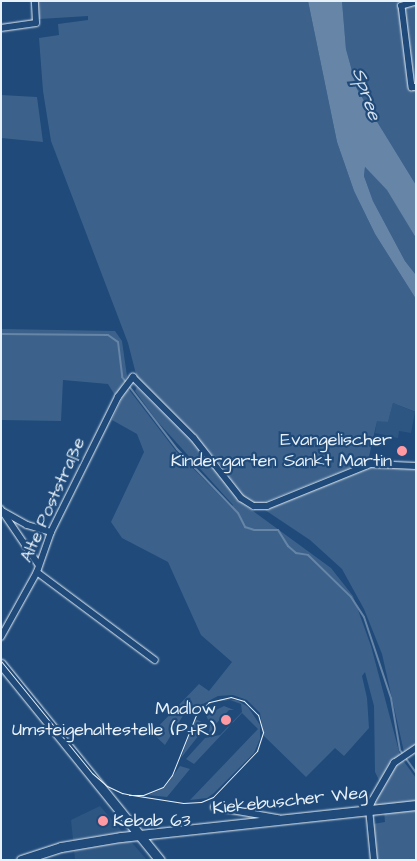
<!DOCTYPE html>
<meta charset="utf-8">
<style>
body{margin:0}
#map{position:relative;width:417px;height:861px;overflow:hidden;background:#1f4a7a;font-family:"Architects Daughter",sans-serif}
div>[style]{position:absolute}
.built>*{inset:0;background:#2e5683}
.green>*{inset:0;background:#3c628c}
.water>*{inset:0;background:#6685a7}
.stream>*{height:2px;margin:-1px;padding:0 1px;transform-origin:1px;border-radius:1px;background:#6685a7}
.roads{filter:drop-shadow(0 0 1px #e8f1f8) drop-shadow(0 0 1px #e8f1f8)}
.street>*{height:5.5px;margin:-2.75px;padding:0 2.75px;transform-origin:2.75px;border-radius:2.75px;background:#1f4a7a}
.secondary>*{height:9px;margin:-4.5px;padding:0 4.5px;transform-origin:4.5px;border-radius:4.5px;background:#1f4a7a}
.primary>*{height:9px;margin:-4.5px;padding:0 4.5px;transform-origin:4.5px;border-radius:4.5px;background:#1f4a7a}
.tram>*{height:1px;margin:-0.5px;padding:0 0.5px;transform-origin:0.5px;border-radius:0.5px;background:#e8f1f8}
.dots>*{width:14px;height:14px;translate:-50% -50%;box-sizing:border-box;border:2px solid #1f4a7a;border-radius:50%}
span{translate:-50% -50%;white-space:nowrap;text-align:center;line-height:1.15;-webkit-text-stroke:4.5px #1f4a7a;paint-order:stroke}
.poi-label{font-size:18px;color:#e8f1f8}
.right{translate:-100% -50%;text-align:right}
.left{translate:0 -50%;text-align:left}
.street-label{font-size:18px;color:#e8f1f8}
.water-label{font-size:19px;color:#d4e1ec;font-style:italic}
.frame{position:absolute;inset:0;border:2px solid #e8f1f8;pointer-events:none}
</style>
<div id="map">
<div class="built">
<i style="clip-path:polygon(393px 403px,415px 412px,411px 433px,399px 431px,398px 438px,375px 433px,377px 420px,388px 422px)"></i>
<i style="clip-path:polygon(100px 806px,147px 860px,75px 860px,71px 820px)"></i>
</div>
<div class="green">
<i style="clip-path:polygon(38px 1px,308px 1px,337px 142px,354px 191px,375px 234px,416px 299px,416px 412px,393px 403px,388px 422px,377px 421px,368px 461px,260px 504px,253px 504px,243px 496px,216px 459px,172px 412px,137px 378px,128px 343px,51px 141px,43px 91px,39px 38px,59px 35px,58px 24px,88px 20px,88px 16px,39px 19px)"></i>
<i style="clip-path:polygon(342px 1px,416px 1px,416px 185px,357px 89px,346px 49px)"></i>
<i style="clip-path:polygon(1px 95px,37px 97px,43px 142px,1px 138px)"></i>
<i style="clip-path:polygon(365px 167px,388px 190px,416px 238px,416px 275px,405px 261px,373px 201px,364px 176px)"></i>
<i style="clip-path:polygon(1px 329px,115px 331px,122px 341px,127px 376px,116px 397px,108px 384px,63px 380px,61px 421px,1px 420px)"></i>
<i style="clip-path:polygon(127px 387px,176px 451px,231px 507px,233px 505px,157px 421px,135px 391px,137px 387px,200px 448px,238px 500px,331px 568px,353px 596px,371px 646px,400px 755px,380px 782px,375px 772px,374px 706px,365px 672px,362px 676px,367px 698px,369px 728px,344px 756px,335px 748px,306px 777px,264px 736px,260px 713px,247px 700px,233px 695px,218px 696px,184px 714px,165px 745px,152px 733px,199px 684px,209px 691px,232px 662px,201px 635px,168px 562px,122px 538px,111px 522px,144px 452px,137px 434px,112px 420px)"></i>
<i style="clip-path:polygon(385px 464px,416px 470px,416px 746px,404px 752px,382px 654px,364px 609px,342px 569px,310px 540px,265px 510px,370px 467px)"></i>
<i style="clip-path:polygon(221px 699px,237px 700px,248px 707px,260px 725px,260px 739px,254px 753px,214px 793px,207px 798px,190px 800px,258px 729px,242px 713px,194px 764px,186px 759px,205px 738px,220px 735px,242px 712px,241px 704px,230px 700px,213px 702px,201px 710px,210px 703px)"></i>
<i style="clip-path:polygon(224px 706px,234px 710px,229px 710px,212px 728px,217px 729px,209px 732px,210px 724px,206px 715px)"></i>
<i style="clip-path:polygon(195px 719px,202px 722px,203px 730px,181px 758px)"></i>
<i style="clip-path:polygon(402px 759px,416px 778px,416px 803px,372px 807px,396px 764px)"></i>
<i style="clip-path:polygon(180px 766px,190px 769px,167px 797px,148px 795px,164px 788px)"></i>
<i style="clip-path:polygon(416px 809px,416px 860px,376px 860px,373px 824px,385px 822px,384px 811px)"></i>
</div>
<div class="water">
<i style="clip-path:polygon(308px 1px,342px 1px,346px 49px,357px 89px,416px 185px,416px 238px,387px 190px,365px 167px,364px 176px,373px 201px,405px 261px,416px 275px,416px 299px,375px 234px,354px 191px,337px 142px)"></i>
</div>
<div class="stream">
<i style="left:1px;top:334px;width:107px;rotate:0.5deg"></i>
<i style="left:108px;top:335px;width:12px;rotate:35deg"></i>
<i style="left:118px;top:342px;width:35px;rotate:83deg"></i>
<i style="left:122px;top:377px;width:91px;rotate:52.6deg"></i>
<i style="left:177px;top:449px;width:88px;rotate:46.4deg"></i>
<i style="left:238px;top:513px;width:16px;rotate:63deg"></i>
<i style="left:245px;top:527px;width:9px;rotate:18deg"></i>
<i style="left:254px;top:530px;width:24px"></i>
<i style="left:278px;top:530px;width:19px;rotate:58deg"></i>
<i style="left:288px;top:546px;width:11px;rotate:41deg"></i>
<i style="left:296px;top:553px;width:12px;rotate:9deg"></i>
<i style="left:308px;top:555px;width:60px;rotate:44.3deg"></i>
<i style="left:351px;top:597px;width:24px;rotate:57deg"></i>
<i style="left:364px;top:617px;width:85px;rotate:71.6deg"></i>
<i style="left:391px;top:698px;width:53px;rotate:80.2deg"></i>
<i style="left:400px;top:750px;width:28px;rotate:55deg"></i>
</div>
<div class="roads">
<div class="street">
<i style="left:416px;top:2px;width:15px;rotate:164deg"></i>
<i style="left:402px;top:6px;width:82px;rotate:83deg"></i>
<i style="left:412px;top:87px;width:4px"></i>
<i style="left:1px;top:28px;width:35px;rotate:-8deg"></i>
<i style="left:36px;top:23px;width:22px;rotate:-93deg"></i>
<i style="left:1px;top:509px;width:68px;rotate:55.8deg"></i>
<i style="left:4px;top:512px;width:26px;rotate:29deg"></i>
<i style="left:27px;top:525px;width:25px;rotate:16deg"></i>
<i style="left:37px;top:572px;width:147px;rotate:36.7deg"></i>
<i style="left:1px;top:637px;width:74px;rotate:-61deg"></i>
<i style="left:37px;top:572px;width:42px;rotate:-70.7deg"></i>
<i style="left:51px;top:532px;width:151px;rotate:-63.6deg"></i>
<i style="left:118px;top:397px;width:25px;rotate:-53deg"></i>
<i style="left:133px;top:377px;width:86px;rotate:45deg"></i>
<i style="left:194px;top:438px;width:76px;rotate:51.9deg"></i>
<i style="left:241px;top:498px;width:15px;rotate:32deg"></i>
<i style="left:254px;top:506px;width:13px"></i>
<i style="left:267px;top:506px;width:112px;rotate:-22deg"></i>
<i style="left:371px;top:464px;width:45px;rotate:2.5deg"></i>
<i style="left:214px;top:807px;width:65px;rotate:9.8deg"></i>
<i style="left:374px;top:860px;width:51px;rotate:-95.6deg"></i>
<i style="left:369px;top:809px;width:9px;rotate:-69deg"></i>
<i style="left:372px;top:801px;width:44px;rotate:-59.9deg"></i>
<i style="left:394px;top:763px;width:27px;rotate:-34deg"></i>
</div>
<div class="secondary">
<i style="left:21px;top:860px;width:42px;rotate:-18deg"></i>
<i style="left:61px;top:847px;width:61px;rotate:-9.5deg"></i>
<i style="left:121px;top:837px;width:297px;rotate:-6.2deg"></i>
</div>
<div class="primary">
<i style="left:1px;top:664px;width:252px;rotate:51deg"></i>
</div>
</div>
<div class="tram">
<i style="left:1px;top:661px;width:144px;rotate:50.9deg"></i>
<i style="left:92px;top:773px;width:20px;rotate:41deg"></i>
<i style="left:107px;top:786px;width:17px;rotate:25deg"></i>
<i style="left:122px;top:793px;width:10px;rotate:11deg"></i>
<i style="left:132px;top:795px;width:52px;rotate:8.9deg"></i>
<i style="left:183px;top:803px;width:18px;rotate:-3deg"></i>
<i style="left:201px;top:802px;width:13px;rotate:-23deg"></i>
<i style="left:213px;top:797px;width:64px;rotate:-46.3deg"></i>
<i style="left:257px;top:751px;width:20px;rotate:-72deg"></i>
<i style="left:263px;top:732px;width:18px;rotate:-106deg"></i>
<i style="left:258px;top:715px;width:20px;rotate:-135deg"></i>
<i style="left:244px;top:701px;width:14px;rotate:-163deg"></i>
<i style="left:231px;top:697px;width:23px;rotate:167deg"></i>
<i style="left:209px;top:702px;width:18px;rotate:135deg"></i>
<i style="left:196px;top:715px;width:65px;rotate:111.8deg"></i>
<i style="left:172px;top:775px;width:15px;rotate:127deg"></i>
<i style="left:163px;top:787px;width:22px;rotate:158deg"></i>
<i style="left:143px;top:795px;width:14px;rotate:180deg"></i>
</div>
<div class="dots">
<i style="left:402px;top:451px;background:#ff9aa2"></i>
<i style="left:226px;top:720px;background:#ff9aa2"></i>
<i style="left:103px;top:821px;background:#ff9aa2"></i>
</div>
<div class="poi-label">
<span class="right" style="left:392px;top:451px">Evangelischer<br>Kindergarten Sankt Martin</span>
<span class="right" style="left:216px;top:720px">Madlow<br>Umsteigehaltestelle (P+R)</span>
<span class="left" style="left:113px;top:821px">Kebab 63</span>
</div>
<div class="street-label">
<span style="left:53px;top:500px;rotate:-66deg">Alte Poststraße</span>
<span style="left:290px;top:801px;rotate:-6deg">Kiekebuscher Weg</span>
</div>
<div class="water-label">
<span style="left:366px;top:94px;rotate:71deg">Spree</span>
</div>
<div class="frame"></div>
</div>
